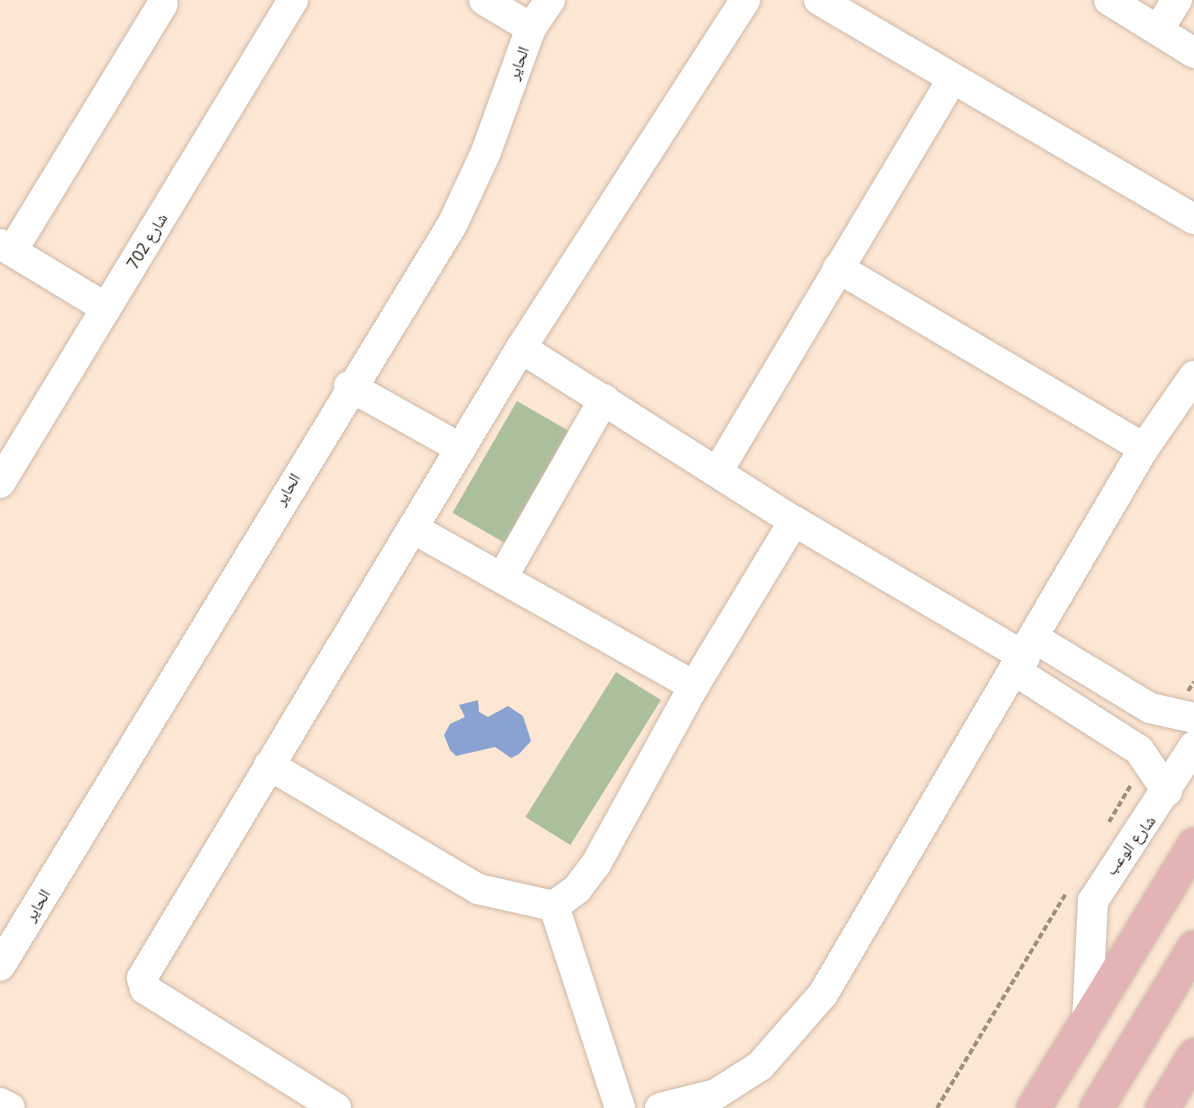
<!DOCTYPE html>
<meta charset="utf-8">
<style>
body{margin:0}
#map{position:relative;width:1194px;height:1108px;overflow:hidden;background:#fce6d4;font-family:"Open Sans","Noto Naskh Arabic",sans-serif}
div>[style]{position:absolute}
.green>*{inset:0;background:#acbf9d;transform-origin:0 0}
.water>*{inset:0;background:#8aa2d1}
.path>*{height:4px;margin-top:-2px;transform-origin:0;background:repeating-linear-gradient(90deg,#9f8f81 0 6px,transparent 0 9px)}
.roads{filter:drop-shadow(0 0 2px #cdb7a6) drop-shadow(0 0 2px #cdb7a6)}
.minor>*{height:30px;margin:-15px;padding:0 15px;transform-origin:15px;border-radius:15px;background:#fff}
.major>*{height:33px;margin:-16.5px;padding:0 16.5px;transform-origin:16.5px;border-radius:16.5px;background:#e3b3b5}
span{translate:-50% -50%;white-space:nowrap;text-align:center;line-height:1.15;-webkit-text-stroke:6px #fff;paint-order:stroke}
.street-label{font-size:16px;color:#130c06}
</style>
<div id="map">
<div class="green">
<i style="left:517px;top:401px;width:67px;height:129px;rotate:30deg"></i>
<i style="left:616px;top:672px;width:53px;height:171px;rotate:32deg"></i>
</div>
<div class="water">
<i style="clip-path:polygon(478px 700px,479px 712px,488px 717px,508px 706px,523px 716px,531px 741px,519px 754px,511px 758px,495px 747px,456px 756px,450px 750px,444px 735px,450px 724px,465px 717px,459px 705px)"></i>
</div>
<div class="path">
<i style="left:1188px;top:691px;width:11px;rotate:-56deg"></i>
<i style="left:1109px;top:822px;width:43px;rotate:-59.3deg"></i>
<i style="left:937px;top:1108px;width:249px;rotate:-59deg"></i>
</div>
<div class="roads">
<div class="minor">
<i style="left:484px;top:0;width:55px;rotate:30.8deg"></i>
<i style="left:819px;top:0;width:434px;rotate:30.3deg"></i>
<i style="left:1109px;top:0;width:100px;rotate:31.9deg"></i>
<i style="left:1158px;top:30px;width:36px;rotate:-58deg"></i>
<i style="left:0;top:244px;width:124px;rotate:31.1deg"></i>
<i style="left:12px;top:251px;width:289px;rotate:-58.6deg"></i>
<i style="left:838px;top:268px;width:355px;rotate:30.5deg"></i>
<i style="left:521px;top:348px;width:323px;rotate:32.4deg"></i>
<i style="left:349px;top:386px;width:127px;rotate:29.2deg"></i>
<i style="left:719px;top:469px;width:451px;rotate:-59.1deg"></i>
<i style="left:0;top:483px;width:565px;rotate:-58.76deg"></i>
<i style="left:414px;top:529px;width:321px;rotate:29.3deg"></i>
<i style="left:502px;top:578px;width:206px;rotate:-60.3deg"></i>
<i style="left:1036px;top:639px;width:133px;rotate:31.2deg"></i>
<i style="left:1150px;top:708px;width:45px;rotate:12.8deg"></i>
<i style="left:1017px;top:672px;width:145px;rotate:32.6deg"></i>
<i style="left:1139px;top:750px;width:50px;rotate:55.7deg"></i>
<i style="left:269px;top:765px;width:243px;rotate:30.7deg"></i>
<i style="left:478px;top:889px;width:78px;rotate:12.6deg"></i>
<i style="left:554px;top:906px;width:29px;rotate:-36deg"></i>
<i style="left:577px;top:889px;width:31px;rotate:-53deg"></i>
<i style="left:596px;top:864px;width:203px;rotate:-61.2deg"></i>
<i style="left:694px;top:686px;width:193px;rotate:-58.8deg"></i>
<i style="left:794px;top:521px;width:268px;rotate:30.5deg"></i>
<i style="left:554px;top:906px;width:213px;rotate:71.9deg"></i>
<i style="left:0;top:966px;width:868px;rotate:-58.62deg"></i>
<i style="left:452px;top:225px;width:81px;rotate:-65deg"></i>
<i style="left:486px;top:152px;width:132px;rotate:-70.1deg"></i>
<i style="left:531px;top:28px;width:34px;rotate:-56deg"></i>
<i style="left:1087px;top:1023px;width:122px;rotate:-87.2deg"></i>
<i style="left:1093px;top:901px;width:185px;rotate:-56.9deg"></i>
<i style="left:0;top:1103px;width:11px;rotate:27deg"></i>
<i style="left:336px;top:1108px;width:225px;rotate:-148.1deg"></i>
<i style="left:145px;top:989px;width:11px;rotate:-105deg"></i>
<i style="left:142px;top:978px;width:735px;rotate:-58.97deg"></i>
<i style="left:521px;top:348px;width:414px;rotate:-57.2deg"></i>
<i style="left:660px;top:1108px;width:58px;rotate:-14deg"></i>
<i style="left:716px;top:1094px;width:52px;rotate:-32.5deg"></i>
<i style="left:760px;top:1066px;width:96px;rotate:-48.8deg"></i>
<i style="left:823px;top:994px;width:633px;rotate:-59.55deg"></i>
<i style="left:1144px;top:448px;width:88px;rotate:-55.2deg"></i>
</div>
<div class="major">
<i style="left:1033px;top:1108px;width:309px;rotate:-58.6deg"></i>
<i style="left:1096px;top:1108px;width:188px;rotate:-58.7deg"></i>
<i style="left:1162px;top:1108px;width:62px;rotate:-58.9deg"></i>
</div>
</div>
<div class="street-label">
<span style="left:518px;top:63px;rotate:-70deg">الحاير</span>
<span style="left:147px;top:241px;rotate:-59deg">شارع 702</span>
<span style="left:287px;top:489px;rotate:-59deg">الحاير</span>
<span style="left:1130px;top:845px;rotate:-52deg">شارع الوعب</span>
<span style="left:37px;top:905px;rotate:-59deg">الحاير</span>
</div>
</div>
